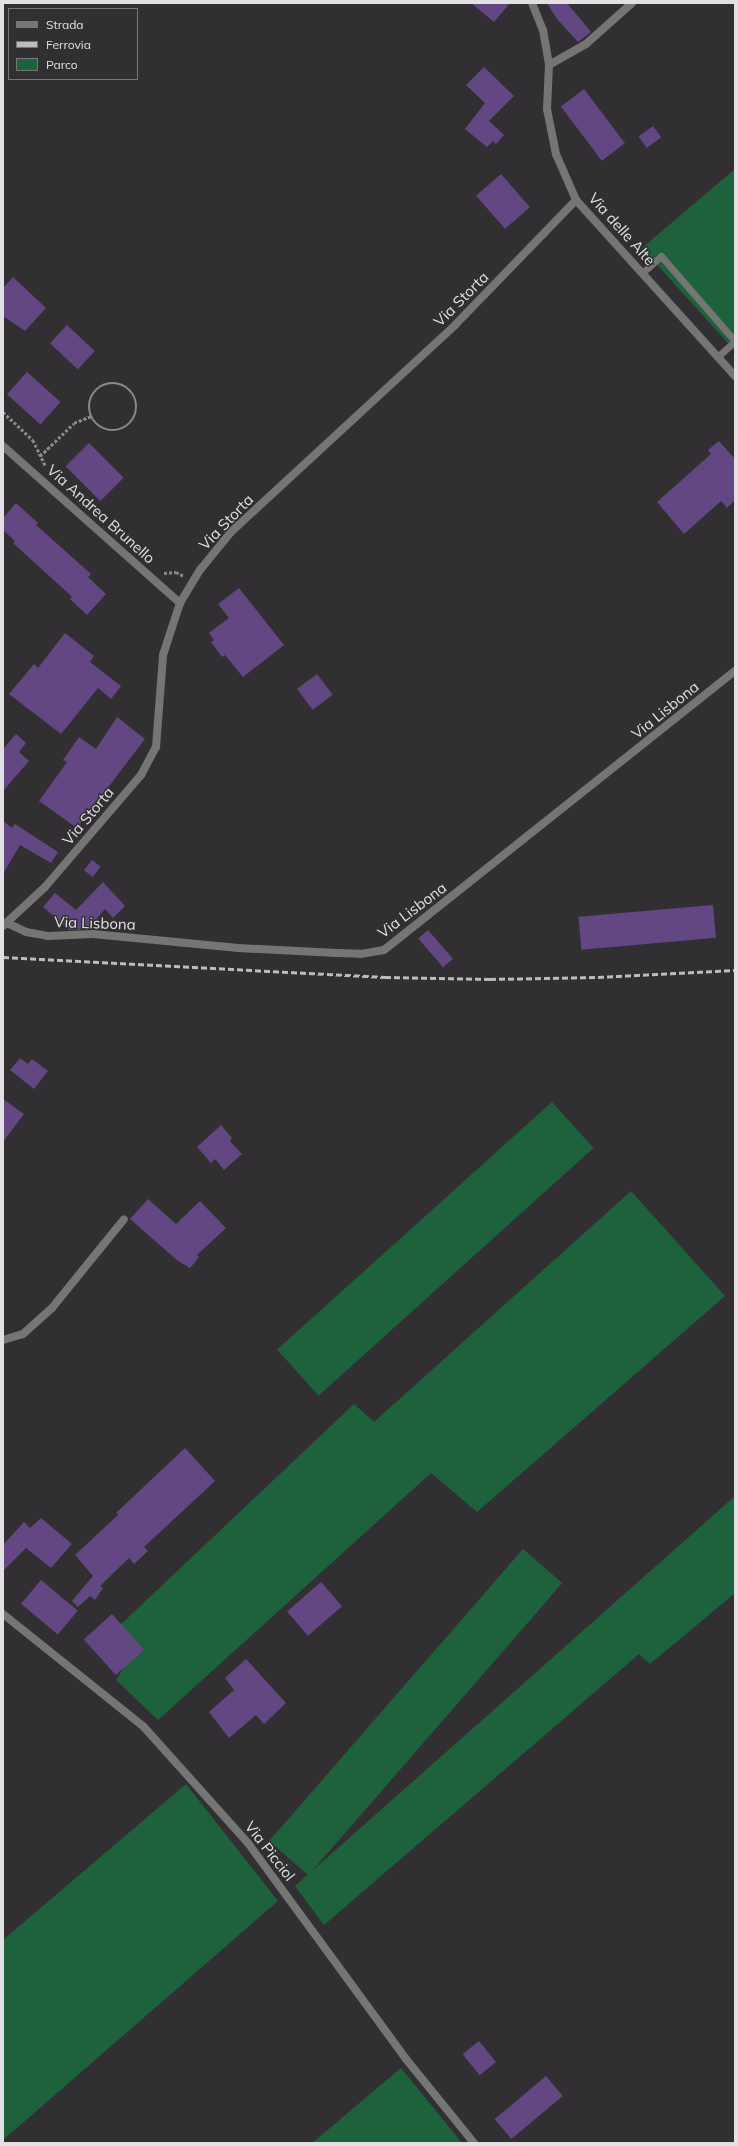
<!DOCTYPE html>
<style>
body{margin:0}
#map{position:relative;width:738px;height:2146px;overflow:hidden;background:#322f33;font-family:Mulish,sans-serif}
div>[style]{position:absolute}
.green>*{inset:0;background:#1e623d;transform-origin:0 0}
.building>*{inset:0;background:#624782;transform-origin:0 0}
.path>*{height:2.5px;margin-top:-1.25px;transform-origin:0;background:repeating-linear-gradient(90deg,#8a888b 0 3px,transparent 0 5px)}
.path>.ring{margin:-1.25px;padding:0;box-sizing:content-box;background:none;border:2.5px solid #8a888b;border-radius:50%}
.service>*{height:7px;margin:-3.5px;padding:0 3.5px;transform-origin:3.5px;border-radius:3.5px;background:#757674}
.minor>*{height:8px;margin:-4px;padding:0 4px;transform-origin:4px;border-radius:4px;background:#757674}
.tertiary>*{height:8px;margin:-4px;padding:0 4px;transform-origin:4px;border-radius:4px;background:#757674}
.rail>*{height:3px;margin-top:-1.5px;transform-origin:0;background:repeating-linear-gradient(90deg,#bebbbe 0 6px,transparent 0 9px)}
span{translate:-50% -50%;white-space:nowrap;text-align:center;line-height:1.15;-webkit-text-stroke:3px #322f33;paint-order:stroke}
.street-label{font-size:15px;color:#e2e0e2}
.frame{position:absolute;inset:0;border:4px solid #e2e0e2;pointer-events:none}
.legend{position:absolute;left:8px;top:8px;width:130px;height:72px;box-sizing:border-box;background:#322f33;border:1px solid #787679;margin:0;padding:5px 7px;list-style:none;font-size:12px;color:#e2e0e2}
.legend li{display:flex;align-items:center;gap:8px;height:20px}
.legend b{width:20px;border:1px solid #787679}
</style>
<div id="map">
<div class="green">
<i style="clip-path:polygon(735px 169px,735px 351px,642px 248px)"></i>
<i style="left:552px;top:1102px;width:62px;height:370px;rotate:48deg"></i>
<i style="clip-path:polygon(631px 1191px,725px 1296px,477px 1512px,431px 1473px,158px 1720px,116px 1680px,136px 1647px,117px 1628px,354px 1404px,374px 1422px)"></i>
<i style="clip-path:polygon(735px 1496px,735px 1593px,650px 1664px,639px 1654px,324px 1925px,295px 1886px)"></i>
<i style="left:523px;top:1549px;width:52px;height:387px;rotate:41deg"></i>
<i style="clip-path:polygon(186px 1784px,278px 1901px,3px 2140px,3px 1940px)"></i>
<i style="clip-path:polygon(401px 2068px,462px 2143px,312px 2143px)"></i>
</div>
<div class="building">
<i style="clip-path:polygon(471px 3px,510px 3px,494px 22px)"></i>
<i style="clip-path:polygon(547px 3px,567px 3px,591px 32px,578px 42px,557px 19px)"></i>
<i style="clip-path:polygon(484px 67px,514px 96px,489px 121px,504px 135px,496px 144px,493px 141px,487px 147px,465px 129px,485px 103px,466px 85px)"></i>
<i style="left:584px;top:89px;width:68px;height:29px;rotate:53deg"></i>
<i style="left:653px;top:126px;width:14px;height:18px;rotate:54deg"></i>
<i style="left:501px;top:174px;width:44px;height:33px;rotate:49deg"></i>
<i style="clip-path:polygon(13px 277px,46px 308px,25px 331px,3px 316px,3px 288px)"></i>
<i style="left:67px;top:325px;width:38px;height:25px;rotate:43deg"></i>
<i style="left:27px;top:372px;width:45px;height:30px;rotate:42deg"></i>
<i style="clip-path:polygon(719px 441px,735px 459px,735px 500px,727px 508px,721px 501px,684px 534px,657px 502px,711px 454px,708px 450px)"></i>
<i style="left:89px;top:443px;width:49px;height:33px;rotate:45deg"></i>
<i style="clip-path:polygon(16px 503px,38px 523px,36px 525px,91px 574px,88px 577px,106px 594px,87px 615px,70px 599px,72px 597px,68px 593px,13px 543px,15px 541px,3px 530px,3px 518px)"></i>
<i style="clip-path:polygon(239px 588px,284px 645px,243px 677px,225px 655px,222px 657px,211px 642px,214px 640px,209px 633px,229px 618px,218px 604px)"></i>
<i style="clip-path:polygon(65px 633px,94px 656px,90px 662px,121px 686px,111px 699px,98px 688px,61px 734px,9px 694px,34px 664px,38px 668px)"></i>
<i style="left:317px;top:674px;width:26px;height:25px;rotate:53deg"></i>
<i style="clip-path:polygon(117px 717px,145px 739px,77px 828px,39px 801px,67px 762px,63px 760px,79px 737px,96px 749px)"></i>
<i style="clip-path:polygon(16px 734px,26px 743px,19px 752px,29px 761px,3px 791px,3px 749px)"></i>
<i style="clip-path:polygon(3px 821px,12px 828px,15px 824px,58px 852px,51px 863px,20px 845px,3px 874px)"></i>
<i style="left:92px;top:860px;width:11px;height:13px;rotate:38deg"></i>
<i style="clip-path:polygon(103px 882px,125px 906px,113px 918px,105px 909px,88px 929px,69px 930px,43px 907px,55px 893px,76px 910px)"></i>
<i style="left:713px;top:905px;width:33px;height:135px;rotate:85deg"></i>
<i style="left:428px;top:930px;width:38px;height:13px;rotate:49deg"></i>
<i style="clip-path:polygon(20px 1058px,28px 1064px,32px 1059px,48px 1071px,34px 1089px,10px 1070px)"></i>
<i style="clip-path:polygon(3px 1099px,24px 1114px,3px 1142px)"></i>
<i style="clip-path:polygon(221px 1125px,232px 1138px,230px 1141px,242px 1154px,224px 1170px,215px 1159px,211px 1163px,197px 1147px)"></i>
<i style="clip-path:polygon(148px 1199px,176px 1224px,200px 1201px,226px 1228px,197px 1255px,199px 1257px,190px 1268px,178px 1261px,130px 1219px)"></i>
<i style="clip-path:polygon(185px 1448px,215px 1481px,144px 1547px,148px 1551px,134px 1564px,129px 1558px,100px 1586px,103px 1588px,95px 1600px,90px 1596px,78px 1607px,72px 1601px,93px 1576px,75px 1555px,118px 1515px,116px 1513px)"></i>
<i style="clip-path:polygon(41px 1518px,72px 1544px,51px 1568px,26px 1548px,3px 1571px,3px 1545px,24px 1522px,30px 1528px)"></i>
<i style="left:41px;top:1580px;width:48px;height:31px;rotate:40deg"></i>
<i style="left:321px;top:1582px;width:32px;height:45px;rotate:49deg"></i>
<i style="left:112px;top:1614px;width:48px;height:38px;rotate:48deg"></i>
<i style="clip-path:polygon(246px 1659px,286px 1703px,264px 1724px,256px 1715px,229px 1738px,209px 1712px,234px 1690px,225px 1678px)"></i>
<i style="left:479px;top:2041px;width:27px;height:21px;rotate:51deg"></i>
<i style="left:546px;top:2076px;width:26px;height:67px;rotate:50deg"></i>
</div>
<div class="path">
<i class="ring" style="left:89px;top:383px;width:45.5px;height:45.5px"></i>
<i style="left:3px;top:412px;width:41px;rotate:43deg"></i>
<i style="left:33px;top:440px;width:30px;rotate:64deg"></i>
<i style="left:40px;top:456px;width:47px;rotate:-44.1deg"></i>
<i style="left:74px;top:423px;width:18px;rotate:-22deg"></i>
<i style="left:164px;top:573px;width:12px;rotate:-5deg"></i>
<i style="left:176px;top:572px;width:9px;rotate:27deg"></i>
</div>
<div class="service">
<i style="left:642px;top:273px;width:25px;rotate:-42deg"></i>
<i style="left:661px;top:256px;width:113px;rotate:49deg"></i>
<i style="left:735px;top:341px;width:24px;rotate:138deg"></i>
</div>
<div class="minor">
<i style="left:549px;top:65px;width:43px;rotate:-29.6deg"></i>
<i style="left:586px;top:44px;width:62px;rotate:-41.7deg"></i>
<i style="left:3px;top:446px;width:237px;rotate:41.6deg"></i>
<i style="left:7px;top:923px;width:21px;rotate:25deg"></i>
<i style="left:26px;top:932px;width:22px;rotate:10deg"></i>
<i style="left:48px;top:936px;width:45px;rotate:-2.5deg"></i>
<i style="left:93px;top:934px;width:146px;rotate:5.5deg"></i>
<i style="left:238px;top:948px;width:99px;rotate:2.9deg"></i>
<i style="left:337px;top:953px;width:24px;rotate:2deg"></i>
<i style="left:361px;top:954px;width:23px;rotate:-10deg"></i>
<i style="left:384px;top:950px;width:448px;rotate:-38.5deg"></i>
<i style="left:3px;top:926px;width:57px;rotate:-42.9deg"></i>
<i style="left:45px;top:887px;width:148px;rotate:-49.4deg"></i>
<i style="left:141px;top:775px;width:32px;rotate:-62deg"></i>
<i style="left:156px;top:747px;width:92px;rotate:-85.6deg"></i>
<i style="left:163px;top:655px;width:55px;rotate:-71.9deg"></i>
<i style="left:180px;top:603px;width:39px;rotate:-59deg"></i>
<i style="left:200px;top:570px;width:49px;rotate:-50.8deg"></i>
<i style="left:231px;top:532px;width:305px;rotate:-42.7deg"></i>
<i style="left:455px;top:325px;width:174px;rotate:-45.9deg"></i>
<i style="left:3px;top:1340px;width:21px;rotate:-17deg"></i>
<i style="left:23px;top:1334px;width:39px;rotate:-42deg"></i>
<i style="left:52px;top:1308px;width:114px;rotate:-51deg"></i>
<i style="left:3px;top:1614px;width:179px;rotate:38.7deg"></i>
<i style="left:143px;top:1726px;width:157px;rotate:48.1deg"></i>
<i style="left:248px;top:1843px;width:268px;rotate:53.8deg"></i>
<i style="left:406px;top:2059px;width:108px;rotate:51deg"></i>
</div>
<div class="tertiary">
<i style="left:532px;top:3px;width:29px;rotate:68deg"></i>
<i style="left:543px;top:30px;width:36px;rotate:80deg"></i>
<i style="left:549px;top:65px;width:44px;rotate:92.6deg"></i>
<i style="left:547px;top:109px;width:46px;rotate:78.7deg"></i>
<i style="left:556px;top:154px;width:50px;rotate:66.5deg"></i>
<i style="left:576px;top:200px;width:237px;rotate:47.9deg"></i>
</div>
<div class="rail">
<i style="left:3px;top:957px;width:383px;rotate:3deg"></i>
<i style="left:385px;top:977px;width:105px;rotate:1.1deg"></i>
<i style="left:490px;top:979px;width:108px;rotate:-1.1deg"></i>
<i style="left:598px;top:977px;width:137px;rotate:-2.9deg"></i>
</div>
<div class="street-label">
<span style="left:622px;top:229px;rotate:48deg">Via delle Alte</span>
<span style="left:461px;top:299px;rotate:-45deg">Via Storta</span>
<span style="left:101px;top:514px;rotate:42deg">Via Andrea Brunello</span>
<span style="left:226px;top:522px;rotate:-46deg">Via Storta</span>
<span style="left:665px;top:710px;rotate:-39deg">Via Lisbona</span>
<span style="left:88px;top:816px;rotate:-50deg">Via Storta</span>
<span style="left:412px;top:910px;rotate:-37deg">Via Lisbona</span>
<span style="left:95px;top:923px;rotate:2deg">Via Lisbona</span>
<span style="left:270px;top:1851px;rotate:52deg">Via Picciol</span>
</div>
<div class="frame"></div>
<ul class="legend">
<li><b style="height:5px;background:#757674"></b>Strada</li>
<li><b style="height:5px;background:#bebbbe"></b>Ferrovia</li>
<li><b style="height:11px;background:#1e623d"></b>Parco</li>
</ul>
</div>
